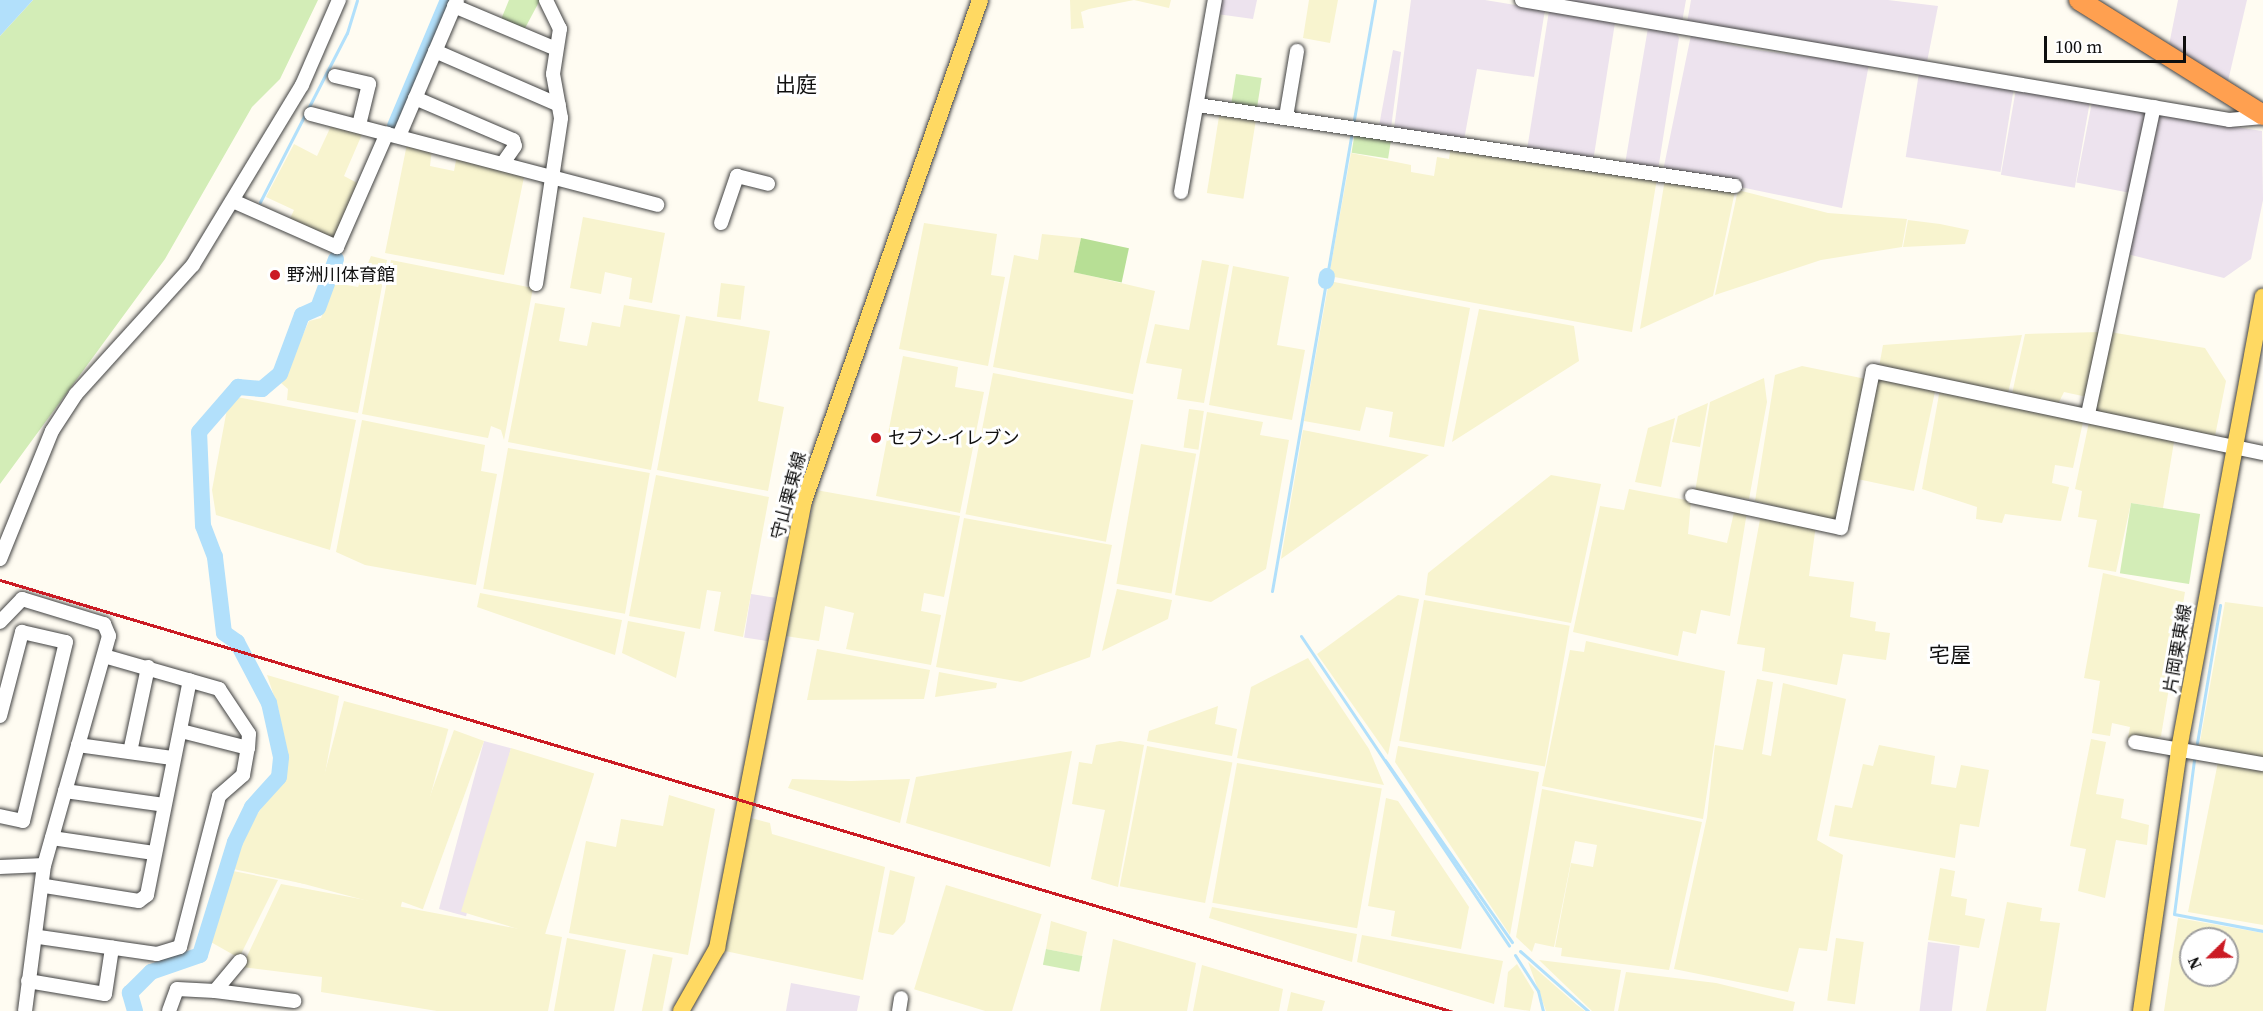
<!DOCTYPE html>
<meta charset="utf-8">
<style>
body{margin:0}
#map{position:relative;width:2263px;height:1011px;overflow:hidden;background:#fffcf2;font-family:"Source Serif 4","Noto Sans JP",serif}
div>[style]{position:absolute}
.industrial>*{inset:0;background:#ede3ee;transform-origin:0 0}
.farmland>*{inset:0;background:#f8f4cf;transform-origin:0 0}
.green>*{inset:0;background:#d3edb7;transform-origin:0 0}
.forest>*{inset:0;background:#b7df95;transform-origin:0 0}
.water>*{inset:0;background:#b2e0fb}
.stream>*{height:3px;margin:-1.5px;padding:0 1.5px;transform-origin:1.5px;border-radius:1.5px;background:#b2e0fb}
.river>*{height:16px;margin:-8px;padding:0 8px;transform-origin:8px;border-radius:8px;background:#b2e0fb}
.roads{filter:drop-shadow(0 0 2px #424242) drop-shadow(0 0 2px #424242)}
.minor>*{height:14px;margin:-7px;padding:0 7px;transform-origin:7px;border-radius:7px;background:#fff}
.major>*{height:16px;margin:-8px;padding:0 8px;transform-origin:8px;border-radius:8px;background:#ffd962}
.highway>*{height:20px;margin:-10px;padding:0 10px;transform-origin:10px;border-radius:10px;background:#ffa050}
.rail>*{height:3px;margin:-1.5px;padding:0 1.5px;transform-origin:1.5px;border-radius:1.5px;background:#cb1b24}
.dots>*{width:16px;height:16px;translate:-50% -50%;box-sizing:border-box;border:3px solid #fff;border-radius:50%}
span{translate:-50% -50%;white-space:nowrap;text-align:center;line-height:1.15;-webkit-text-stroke:6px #fff;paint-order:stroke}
.poi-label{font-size:18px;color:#0f0f0f}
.left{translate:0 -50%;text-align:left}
.street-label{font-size:18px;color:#0f0f0f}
.quarter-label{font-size:21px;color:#0f0f0f}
.north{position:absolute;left:2179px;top:927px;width:60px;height:60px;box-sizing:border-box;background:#fff;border:2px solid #9f9f9f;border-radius:50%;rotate:247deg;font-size:16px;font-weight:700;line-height:24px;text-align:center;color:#0f0f0f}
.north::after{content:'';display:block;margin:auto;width:21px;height:27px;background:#cb1b24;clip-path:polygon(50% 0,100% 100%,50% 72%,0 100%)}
.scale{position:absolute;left:2044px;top:36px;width:142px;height:27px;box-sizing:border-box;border:3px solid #0f0f0f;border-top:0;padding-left:8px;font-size:18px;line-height:21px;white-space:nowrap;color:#0f0f0f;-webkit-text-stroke:4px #fff;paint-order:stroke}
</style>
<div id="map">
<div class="industrial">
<i style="clip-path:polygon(1220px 0,1257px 0,1253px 19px,1217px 14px)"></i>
<i style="clip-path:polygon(1411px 0,1485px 0,1545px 10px,1534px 77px,1477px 69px,1464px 140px,1394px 129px)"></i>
<i style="clip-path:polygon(1561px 0,1686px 0,1682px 22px)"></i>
<i style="clip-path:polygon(1691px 0,1888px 0,1938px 6px,1927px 62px,1687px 23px)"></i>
<i style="clip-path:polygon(2178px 0,2247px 0,2228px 81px,2169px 45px)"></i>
<i style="left:1549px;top:11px;width:67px;height:140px;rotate:9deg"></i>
<i style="clip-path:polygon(1648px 28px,1676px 32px,1679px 38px,1658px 170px,1625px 164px)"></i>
<i style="clip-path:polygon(1691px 35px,1749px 49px,1869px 64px,1842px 208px,1663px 171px)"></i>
<i style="clip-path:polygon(1393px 50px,1401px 52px,1391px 128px,1379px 126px)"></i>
<i style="left:1919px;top:73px;width:96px;height:85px;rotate:9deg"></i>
<i style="left:2016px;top:89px;width:75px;height:87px;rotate:10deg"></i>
<i style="left:2092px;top:102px;width:58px;height:82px;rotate:11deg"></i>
<i style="clip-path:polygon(2158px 115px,2262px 131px,2263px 200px,2251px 259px,2224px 278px,2127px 254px)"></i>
<i style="left:751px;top:594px;width:24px;height:44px;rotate:9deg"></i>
<i style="left:484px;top:741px;width:28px;height:174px;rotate:15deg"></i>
<i style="left:1928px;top:942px;width:32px;height:70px;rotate:7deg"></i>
<i style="clip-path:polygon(791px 983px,860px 996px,857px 1011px,786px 1011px)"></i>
</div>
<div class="farmland">
<i style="clip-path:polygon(1070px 0,1171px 0,1169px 8px,1134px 0,1089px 9px,1081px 12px,1084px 28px,1071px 29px)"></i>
<i style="clip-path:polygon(1309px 0,1338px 0,1330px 43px,1303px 38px)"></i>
<i style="left:1220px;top:110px;width:37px;height:84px;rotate:9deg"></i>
<i style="clip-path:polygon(332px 124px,363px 132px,344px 176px,361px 185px,333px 242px,288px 223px,294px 210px,266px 197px,294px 144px,317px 156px)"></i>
<i style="clip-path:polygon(407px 144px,432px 149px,430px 166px,454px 171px,457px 155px,525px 172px,504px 275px,385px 253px)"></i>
<i style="clip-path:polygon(1451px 146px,1657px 178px,1632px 332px,1329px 276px,1351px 153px,1411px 165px,1411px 172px,1434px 176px,1437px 157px,1449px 159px)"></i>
<i style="clip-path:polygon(1665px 179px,1735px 191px,1713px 296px,1640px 329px)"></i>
<i style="clip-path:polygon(1738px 190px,1828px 213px,1907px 219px,1902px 247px,1821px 260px,1715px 295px)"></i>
<i style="clip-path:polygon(583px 217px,665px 233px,652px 303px,629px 299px,632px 278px,605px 272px,601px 294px,570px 288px)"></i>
<i style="clip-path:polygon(1908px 220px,1940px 224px,1969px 230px,1965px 244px,1903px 247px)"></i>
<i style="clip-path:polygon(924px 223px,997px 234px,991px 275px,1005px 277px,988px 366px,899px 349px)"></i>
<i style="clip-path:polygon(1042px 234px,1081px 238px,1074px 272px,1155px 291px,1133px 394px,993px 367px,1014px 255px,1038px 260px)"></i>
<i style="clip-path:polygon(371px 256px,387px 260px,358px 413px,287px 400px,288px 389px,281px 383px,309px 321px,321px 318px,335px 283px,358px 287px)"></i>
<i style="clip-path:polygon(391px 260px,533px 288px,504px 440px,501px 430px,491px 426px,488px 438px,362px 414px)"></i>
<i style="clip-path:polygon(1202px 260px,1229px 265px,1204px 403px,1177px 399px,1182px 369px,1146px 363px,1155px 324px,1189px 330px)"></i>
<i style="clip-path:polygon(1233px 266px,1289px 277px,1277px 345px,1305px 350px,1292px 420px,1209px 405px)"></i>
<i style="clip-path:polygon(1329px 281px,1470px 308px,1444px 447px,1389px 437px,1393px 412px,1366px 407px,1360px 431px,1304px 421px)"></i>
<i style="left:721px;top:283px;width:24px;height:34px;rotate:7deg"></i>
<i style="clip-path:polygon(535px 303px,565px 308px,559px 341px,587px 346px,592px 322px,620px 327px,624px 305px,680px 315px,651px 470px,508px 442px)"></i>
<i style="clip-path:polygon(1479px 309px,1574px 326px,1579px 361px,1452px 442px)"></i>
<i style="clip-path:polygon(686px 316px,770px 331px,758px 401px,784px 407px,768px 491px,657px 470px)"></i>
<i style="clip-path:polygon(2100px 332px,2087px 397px,2064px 392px,2058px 404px,2012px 394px,2025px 334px)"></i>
<i style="clip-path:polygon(2110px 332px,2205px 348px,2226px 381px,2215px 436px,2096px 411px)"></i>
<i style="clip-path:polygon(2022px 335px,2008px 393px,1879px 367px,1883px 345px)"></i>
<i style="clip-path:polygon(903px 356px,958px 367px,955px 387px,984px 392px,960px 513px,876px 496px)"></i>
<i style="clip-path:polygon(1802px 366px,1866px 379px,1835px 521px,1755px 501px,1775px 375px)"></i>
<i style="left:993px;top:373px;width:143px;height:144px;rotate:11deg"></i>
<i style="left:1878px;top:376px;width:59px;height:105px;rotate:12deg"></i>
<i style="clip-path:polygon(1764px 378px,1767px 402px,1749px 499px,1695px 492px,1710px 402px)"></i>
<i style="clip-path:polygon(1940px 389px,2083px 422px,2073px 468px,2055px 465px,2052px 483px,2069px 487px,2061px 521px,2005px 514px,2002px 523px,1976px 519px,1977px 507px,1922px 489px)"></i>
<i style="clip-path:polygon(237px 397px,356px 420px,330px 550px,216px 515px,212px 490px,227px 409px)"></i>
<i style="clip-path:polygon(1708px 403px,1700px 447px,1672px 442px,1678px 416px)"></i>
<i style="left:1189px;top:409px;width:15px;height:39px;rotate:8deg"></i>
<i style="clip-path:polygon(1207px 412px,1263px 422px,1260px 435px,1289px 440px,1266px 569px,1211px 602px,1175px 595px)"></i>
<i style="clip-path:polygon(1675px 418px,1661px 487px,1635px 482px,1648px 428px)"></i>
<i style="clip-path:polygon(362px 420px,485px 445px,481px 471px,497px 474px,476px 585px,365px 565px,336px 552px)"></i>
<i style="clip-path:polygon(2089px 422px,2175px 436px,2163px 508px,2131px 503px,2116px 572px,2088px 567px,2097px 520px,2078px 517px,2082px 491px,2075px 489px)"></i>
<i style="clip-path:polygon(1303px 430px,1429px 455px,1281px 559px)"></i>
<i style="left:1141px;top:444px;width:56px;height:142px;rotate:10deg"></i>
<i style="left:508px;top:448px;width:144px;height:143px;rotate:10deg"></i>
<i style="clip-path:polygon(656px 475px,769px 497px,743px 637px,714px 631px,721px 592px,707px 590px,700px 629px,629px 616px)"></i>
<i style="clip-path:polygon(1551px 475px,1601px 484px,1571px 623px,1425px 595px,1428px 573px)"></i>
<i style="clip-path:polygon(1629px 489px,1691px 501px,1688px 534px,1727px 543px,1735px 508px,1747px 512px,1730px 616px,1701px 610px,1696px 634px,1683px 631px,1678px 656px,1573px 632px,1600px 506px,1624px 510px)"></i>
<i style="clip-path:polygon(816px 490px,960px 516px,944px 597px,924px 593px,921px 611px,941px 615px,931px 665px,846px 649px,854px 613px,825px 606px,819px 641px,785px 636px)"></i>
<i style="clip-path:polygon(1761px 514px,1816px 525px,1809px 576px,1854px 582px,1850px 617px,1876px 622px,1875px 631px,1890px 633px,1886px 660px,1843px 654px,1837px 685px,1762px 671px,1765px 648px,1737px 644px)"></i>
<i style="clip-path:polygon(964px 518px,1112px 545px,1090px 657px,1021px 682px,936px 667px)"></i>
<i style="clip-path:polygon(2103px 573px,2185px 592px,2161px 736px,2155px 739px,2128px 738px,2130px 727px,2112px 723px,2110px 736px,2092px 733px,2100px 681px,2084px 678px)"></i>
<i style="clip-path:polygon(1117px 589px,1172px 600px,1168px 619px,1102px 651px)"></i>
<i style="clip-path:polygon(480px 593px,622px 620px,615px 655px,477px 607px)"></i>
<i style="clip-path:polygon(1398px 595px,1419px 599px,1388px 755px,1317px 654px)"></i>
<i style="left:1424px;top:600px;width:148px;height:143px;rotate:10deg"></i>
<i style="clip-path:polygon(2225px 602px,2263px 607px,2263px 759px,2199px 747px)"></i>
<i style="clip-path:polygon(628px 621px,685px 632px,676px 678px,622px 653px)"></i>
<i style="clip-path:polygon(1586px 641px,1725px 671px,1703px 819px,1542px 786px,1570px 650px,1584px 652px)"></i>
<i style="clip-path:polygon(817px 649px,930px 670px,924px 699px,807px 700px)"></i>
<i style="clip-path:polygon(1308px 658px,1369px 749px,1384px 785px,1237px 758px,1251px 687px)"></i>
<i style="clip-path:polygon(939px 672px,997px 683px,996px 688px,935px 697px)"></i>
<i style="clip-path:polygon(267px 675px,339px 696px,305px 884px,233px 869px,243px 835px,284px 775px,279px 711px)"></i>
<i style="clip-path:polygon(1757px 679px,1773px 682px,1762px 754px,1771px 756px,1783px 683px,1846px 699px,1817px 840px,1843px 855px,1827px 951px,1799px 948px,1788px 992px,1674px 969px,1707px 817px,1715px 745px,1743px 750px)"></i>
<i style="left:344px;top:701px;width:108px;height:187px;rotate:15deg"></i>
<i style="clip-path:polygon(1218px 706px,1215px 724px,1237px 729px,1232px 756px,1147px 741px,1149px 731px)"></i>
<i style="left:454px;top:730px;width:32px;height:179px;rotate:20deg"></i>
<i style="clip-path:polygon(2091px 739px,2106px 742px,2096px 794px,2124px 799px,2121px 818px,2149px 825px,2147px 845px,2116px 840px,2105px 898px,2078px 891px,2086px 849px,2070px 846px)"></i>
<i style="clip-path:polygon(1120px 741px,1144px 745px,1118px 887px,1091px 879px,1105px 810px,1072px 804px,1079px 762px,1092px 764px,1096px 745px)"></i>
<i style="clip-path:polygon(1879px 745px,1935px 756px,1931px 784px,1956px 788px,1961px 765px,1989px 770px,1979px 827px,1960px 824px,1955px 858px,1829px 836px,1835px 805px,1852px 808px,1863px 764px,1873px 766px)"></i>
<i style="left:1147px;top:746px;width:87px;height:143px;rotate:11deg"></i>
<i style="clip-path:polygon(1398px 746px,1539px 772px,1510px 935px,1395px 762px)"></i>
<i style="left:511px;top:748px;width:87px;height:171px;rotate:17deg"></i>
<i style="clip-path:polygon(1072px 751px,1050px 867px,906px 823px,916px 777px)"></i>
<i style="clip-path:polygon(2218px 762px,2263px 771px,2263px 925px,2188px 912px)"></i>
<i style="left:1237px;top:763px;width:147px;height:142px;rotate:10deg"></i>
<i style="clip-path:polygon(792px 779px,851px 781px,910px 779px,900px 823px,788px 788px)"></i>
<i style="clip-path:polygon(1542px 789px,1702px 822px,1669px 970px,1561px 956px,1562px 948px,1555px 947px,1571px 863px,1593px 867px,1597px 845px,1575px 841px,1554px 947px,1535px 943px,1532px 952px,1516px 937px)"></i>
<i style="clip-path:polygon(669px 795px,715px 809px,688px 955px,569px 933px,586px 841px,616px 847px,621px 819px,663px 826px)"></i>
<i style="clip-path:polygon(1386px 798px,1398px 801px,1469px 907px,1461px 949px,1391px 936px,1395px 911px,1368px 906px)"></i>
<i style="clip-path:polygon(751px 818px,770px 823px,772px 834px,885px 867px,863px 980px,725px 951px)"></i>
<i style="clip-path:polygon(1940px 868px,1955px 871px,1951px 896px,1967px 899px,1965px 915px,1985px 919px,1979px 948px,1928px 940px)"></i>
<i style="clip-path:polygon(890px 870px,915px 877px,905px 922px,893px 935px,878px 932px)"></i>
<i style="clip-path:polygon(233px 871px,278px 880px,239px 958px,209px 941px)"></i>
<i style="clip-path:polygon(281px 884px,562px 937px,548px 1011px,437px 1011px,321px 992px,322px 977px,242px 967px)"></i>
<i style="left:946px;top:885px;width:100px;height:109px;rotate:17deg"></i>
<i style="clip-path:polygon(2007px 902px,2042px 908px,2040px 921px,2060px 923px,2046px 1011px,1986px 1011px)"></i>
<i style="clip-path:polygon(1212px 907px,1357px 934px,1352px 962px,1209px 918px)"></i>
<i style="clip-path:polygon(evenodd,2178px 918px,2263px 933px,2263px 1011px,2164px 1011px,2178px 918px,2191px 939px,2227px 939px,2227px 975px,2191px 975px,2191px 939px)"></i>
<i style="clip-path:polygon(1051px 921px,1087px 932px,1082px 956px,1046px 949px)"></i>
<i style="clip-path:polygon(1362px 935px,1503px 961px,1494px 1004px,1357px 962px)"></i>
<i style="clip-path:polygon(567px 938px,626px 950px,614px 1011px,554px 1011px)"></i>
<i style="left:1836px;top:938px;width:28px;height:63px;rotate:8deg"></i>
<i style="clip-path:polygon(1113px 939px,1196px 963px,1187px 1011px,1100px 1011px)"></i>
<i style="left:653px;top:954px;width:20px;height:58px;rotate:11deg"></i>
<i style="clip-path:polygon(1539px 960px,1621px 970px,1614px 1011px,1592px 1011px)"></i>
<i style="clip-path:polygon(1528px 962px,1577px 1005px,1585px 1011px,1546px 1011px)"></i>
<i style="clip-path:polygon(1517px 964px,1534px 992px,1530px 1011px,1504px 1007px,1508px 972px)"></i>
<i style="clip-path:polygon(1202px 965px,1283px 989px,1279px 1011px,1193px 1011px)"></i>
<i style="clip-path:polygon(1626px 972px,1716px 983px,1795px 1002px,1793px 1011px,1618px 1011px)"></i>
<i style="clip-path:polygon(1291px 992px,1325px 1001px,1322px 1011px,1287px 1011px)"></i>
</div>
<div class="green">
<i style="clip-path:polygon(33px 0,318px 0,280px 79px,252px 107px,165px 259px,0 484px,0 36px)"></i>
<i style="clip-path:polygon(509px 0,540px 0,523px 32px,500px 22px)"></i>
<i style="left:1236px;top:74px;width:26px;height:31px;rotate:9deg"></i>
<i style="left:1355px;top:131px;width:37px;height:22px;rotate:9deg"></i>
<i style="left:2131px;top:503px;width:70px;height:71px;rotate:9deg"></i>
<i style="left:1046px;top:949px;width:37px;height:16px;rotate:11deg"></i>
</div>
<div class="forest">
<i style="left:1081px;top:238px;width:49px;height:35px;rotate:12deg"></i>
</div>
<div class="water">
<i style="clip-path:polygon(0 0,33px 0,0 36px)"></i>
</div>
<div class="stream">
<i style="left:1353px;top:125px;width:127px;rotate:-80deg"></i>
<i style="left:260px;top:202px;width:190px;rotate:-62.8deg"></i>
<i style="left:347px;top:33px;width:34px;rotate:-73deg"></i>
<i style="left:1327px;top:276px;width:146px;rotate:-80.2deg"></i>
<i style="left:1272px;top:591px;width:315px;rotate:-80.1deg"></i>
<i style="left:1301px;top:636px;width:373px;rotate:56.1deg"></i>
<i style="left:2197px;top:743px;width:140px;rotate:-80.5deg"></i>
<i style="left:1385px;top:760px;width:222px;rotate:55.1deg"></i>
<i style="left:2194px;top:760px;width:155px;rotate:97.4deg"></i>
<i style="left:2174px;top:914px;width:91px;rotate:10.8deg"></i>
<i style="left:1520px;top:951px;width:91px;rotate:41.4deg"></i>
<i style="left:1515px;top:955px;width:43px;rotate:57.4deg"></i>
<i style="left:1538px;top:991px;width:21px;rotate:76deg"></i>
</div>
<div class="river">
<i style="left:395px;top:126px;width:137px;rotate:-67.2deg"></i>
<i style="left:1326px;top:281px;width:5px;rotate:-79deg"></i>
<i style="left:135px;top:1011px;width:19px;rotate:-106deg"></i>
<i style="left:130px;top:993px;width:30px;rotate:-45deg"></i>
<i style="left:151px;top:972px;width:52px;rotate:-19.1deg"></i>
<i style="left:200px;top:955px;width:118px;rotate:-72.8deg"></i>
<i style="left:235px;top:842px;width:39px;rotate:-64deg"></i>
<i style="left:252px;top:807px;width:40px;rotate:-48deg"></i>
<i style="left:279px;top:777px;width:20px;rotate:-84deg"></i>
<i style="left:281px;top:757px;width:55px;rotate:-102.5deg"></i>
<i style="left:269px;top:703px;width:69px;rotate:-117.7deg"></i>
<i style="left:237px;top:642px;width:16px;rotate:-145deg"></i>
<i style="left:224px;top:633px;width:77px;rotate:-96.8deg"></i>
<i style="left:215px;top:557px;width:33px;rotate:-111deg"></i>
<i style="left:203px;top:526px;width:94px;rotate:-92.4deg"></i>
<i style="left:199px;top:432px;width:60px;rotate:-49.1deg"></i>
<i style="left:238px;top:387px;width:24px;rotate:5deg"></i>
<i style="left:262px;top:389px;width:23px;rotate:-40deg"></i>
<i style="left:280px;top:374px;width:63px;rotate:-69.6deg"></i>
<i style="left:302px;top:315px;width:17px;rotate:-24deg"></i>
<i style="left:318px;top:308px;width:52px;rotate:-69.8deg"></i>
</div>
<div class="roads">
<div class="minor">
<i style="left:1522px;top:0;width:717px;rotate:9.63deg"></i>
<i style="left:2229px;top:120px;width:34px;rotate:-5deg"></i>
<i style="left:454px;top:6px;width:108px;rotate:22.8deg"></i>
<i style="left:435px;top:51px;width:135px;rotate:23.5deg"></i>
<i style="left:335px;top:76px;width:35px;rotate:13deg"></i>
<i style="left:369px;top:84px;width:42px;rotate:103.7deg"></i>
<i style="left:415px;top:98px;width:107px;rotate:23.2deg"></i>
<i style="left:513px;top:140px;width:6px;rotate:72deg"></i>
<i style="left:515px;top:146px;width:19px;rotate:125deg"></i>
<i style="left:1198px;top:105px;width:543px;rotate:8.58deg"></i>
<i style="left:311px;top:114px;width:358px;rotate:14.7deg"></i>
<i style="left:1286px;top:117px;width:67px;rotate:-80.5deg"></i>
<i style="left:399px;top:136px;width:148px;rotate:-66.9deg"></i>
<i style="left:1181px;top:192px;width:195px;rotate:-80deg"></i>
<i style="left:233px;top:201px;width:114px;rotate:23.9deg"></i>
<i style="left:337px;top:247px;width:124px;rotate:-66.3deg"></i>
<i style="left:721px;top:223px;width:50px;rotate:-71.2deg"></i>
<i style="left:737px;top:176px;width:32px;rotate:14deg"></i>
<i style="left:536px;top:284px;width:168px;rotate:-81.4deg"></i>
<i style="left:561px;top:118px;width:45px;rotate:-100.3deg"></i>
<i style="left:553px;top:74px;width:46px;rotate:-81.2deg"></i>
<i style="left:560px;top:29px;width:32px;rotate:-116deg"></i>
<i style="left:2088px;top:414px;width:314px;rotate:-77.9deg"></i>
<i style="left:1692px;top:496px;width:152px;rotate:12.1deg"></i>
<i style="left:1841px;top:528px;width:160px;rotate:-78.5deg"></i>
<i style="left:1873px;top:371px;width:399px;rotate:11.9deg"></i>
<i style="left:0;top:559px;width:138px;rotate:-67.9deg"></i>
<i style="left:52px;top:431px;width:44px;rotate:-57deg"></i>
<i style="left:76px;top:394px;width:174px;rotate:-47.8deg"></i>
<i style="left:193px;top:265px;width:210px;rotate:-58.8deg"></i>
<i style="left:302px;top:85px;width:93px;rotate:-66.5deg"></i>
<i style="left:0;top:622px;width:32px;rotate:-46deg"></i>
<i style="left:22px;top:599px;width:86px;rotate:17deg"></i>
<i style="left:104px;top:624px;width:13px;rotate:67deg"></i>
<i style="left:109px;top:636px;width:238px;rotate:105.8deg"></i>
<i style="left:44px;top:865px;width:147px;rotate:97.4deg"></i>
<i style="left:104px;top:656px;width:120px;rotate:16deg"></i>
<i style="left:219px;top:689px;width:54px;rotate:56.3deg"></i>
<i style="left:249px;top:734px;width:14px;rotate:94deg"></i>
<i style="left:248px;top:748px;width:69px;rotate:-165.8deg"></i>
<i style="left:0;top:716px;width:87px;rotate:-75.3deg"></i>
<i style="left:22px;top:632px;width:45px;rotate:12.8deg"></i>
<i style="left:66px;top:642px;width:184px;rotate:103.5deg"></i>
<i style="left:23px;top:821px;width:24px;rotate:-168deg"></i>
<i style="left:2135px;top:742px;width:130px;rotate:9.8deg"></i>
<i style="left:78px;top:745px;width:95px;rotate:7.9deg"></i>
<i style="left:130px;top:752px;width:87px;rotate:-78deg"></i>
<i style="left:65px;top:791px;width:100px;rotate:8deg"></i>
<i style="left:52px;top:838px;width:103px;rotate:8.4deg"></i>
<i style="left:0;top:867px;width:44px;rotate:-2.6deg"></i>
<i style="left:45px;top:886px;width:95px;rotate:9.1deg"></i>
<i style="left:139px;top:901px;width:10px;rotate:-37deg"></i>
<i style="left:147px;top:895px;width:219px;rotate:-78.7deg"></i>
<i style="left:39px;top:937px;width:119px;rotate:8.2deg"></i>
<i style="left:157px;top:954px;width:24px;rotate:-17deg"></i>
<i style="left:180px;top:947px;width:156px;rotate:-75.5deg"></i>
<i style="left:219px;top:796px;width:32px;rotate:-41deg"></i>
<i style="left:243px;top:775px;width:27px;rotate:-80deg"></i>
<i style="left:28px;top:981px;width:78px;rotate:9.6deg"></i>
<i style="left:105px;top:994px;width:47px;rotate:-81.3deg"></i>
<i style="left:215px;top:991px;width:80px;rotate:7.2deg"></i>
<i style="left:169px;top:1011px;width:23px;rotate:-70deg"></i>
<i style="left:177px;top:989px;width:38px;rotate:3deg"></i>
<i style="left:215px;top:991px;width:39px;rotate:-50deg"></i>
<i style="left:899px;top:1011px;width:13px;rotate:-81deg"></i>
</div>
<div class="major">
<i style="left:681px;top:1011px;width:73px;rotate:-60.3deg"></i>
<i style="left:717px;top:948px;width:455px;rotate:-79deg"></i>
<i style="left:804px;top:501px;width:531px;rotate:-70.64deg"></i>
<i style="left:2141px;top:1011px;width:265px;rotate:-81.7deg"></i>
<i style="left:2179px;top:749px;width:460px;rotate:-79.5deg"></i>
</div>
<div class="highway">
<i style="left:2079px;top:0;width:217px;rotate:32deg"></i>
</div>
</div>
<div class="rail">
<i style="left:0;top:580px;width:1513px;rotate:16.55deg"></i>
</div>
<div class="dots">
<i style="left:275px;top:275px;background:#cb1b24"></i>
<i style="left:876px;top:438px;background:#cb1b24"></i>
</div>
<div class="poi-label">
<span class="left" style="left:287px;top:275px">野洲川体育館</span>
<span class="left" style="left:888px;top:438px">セブン-イレブン</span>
</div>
<div class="street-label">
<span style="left:789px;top:496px;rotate:-75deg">守山栗東線</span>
<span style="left:2178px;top:649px;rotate:-80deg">片岡栗東線</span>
</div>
<div class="quarter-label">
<span style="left:796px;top:85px">出庭</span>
<span style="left:1950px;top:655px">宅屋</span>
</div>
<div class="north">N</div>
<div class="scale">100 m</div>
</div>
